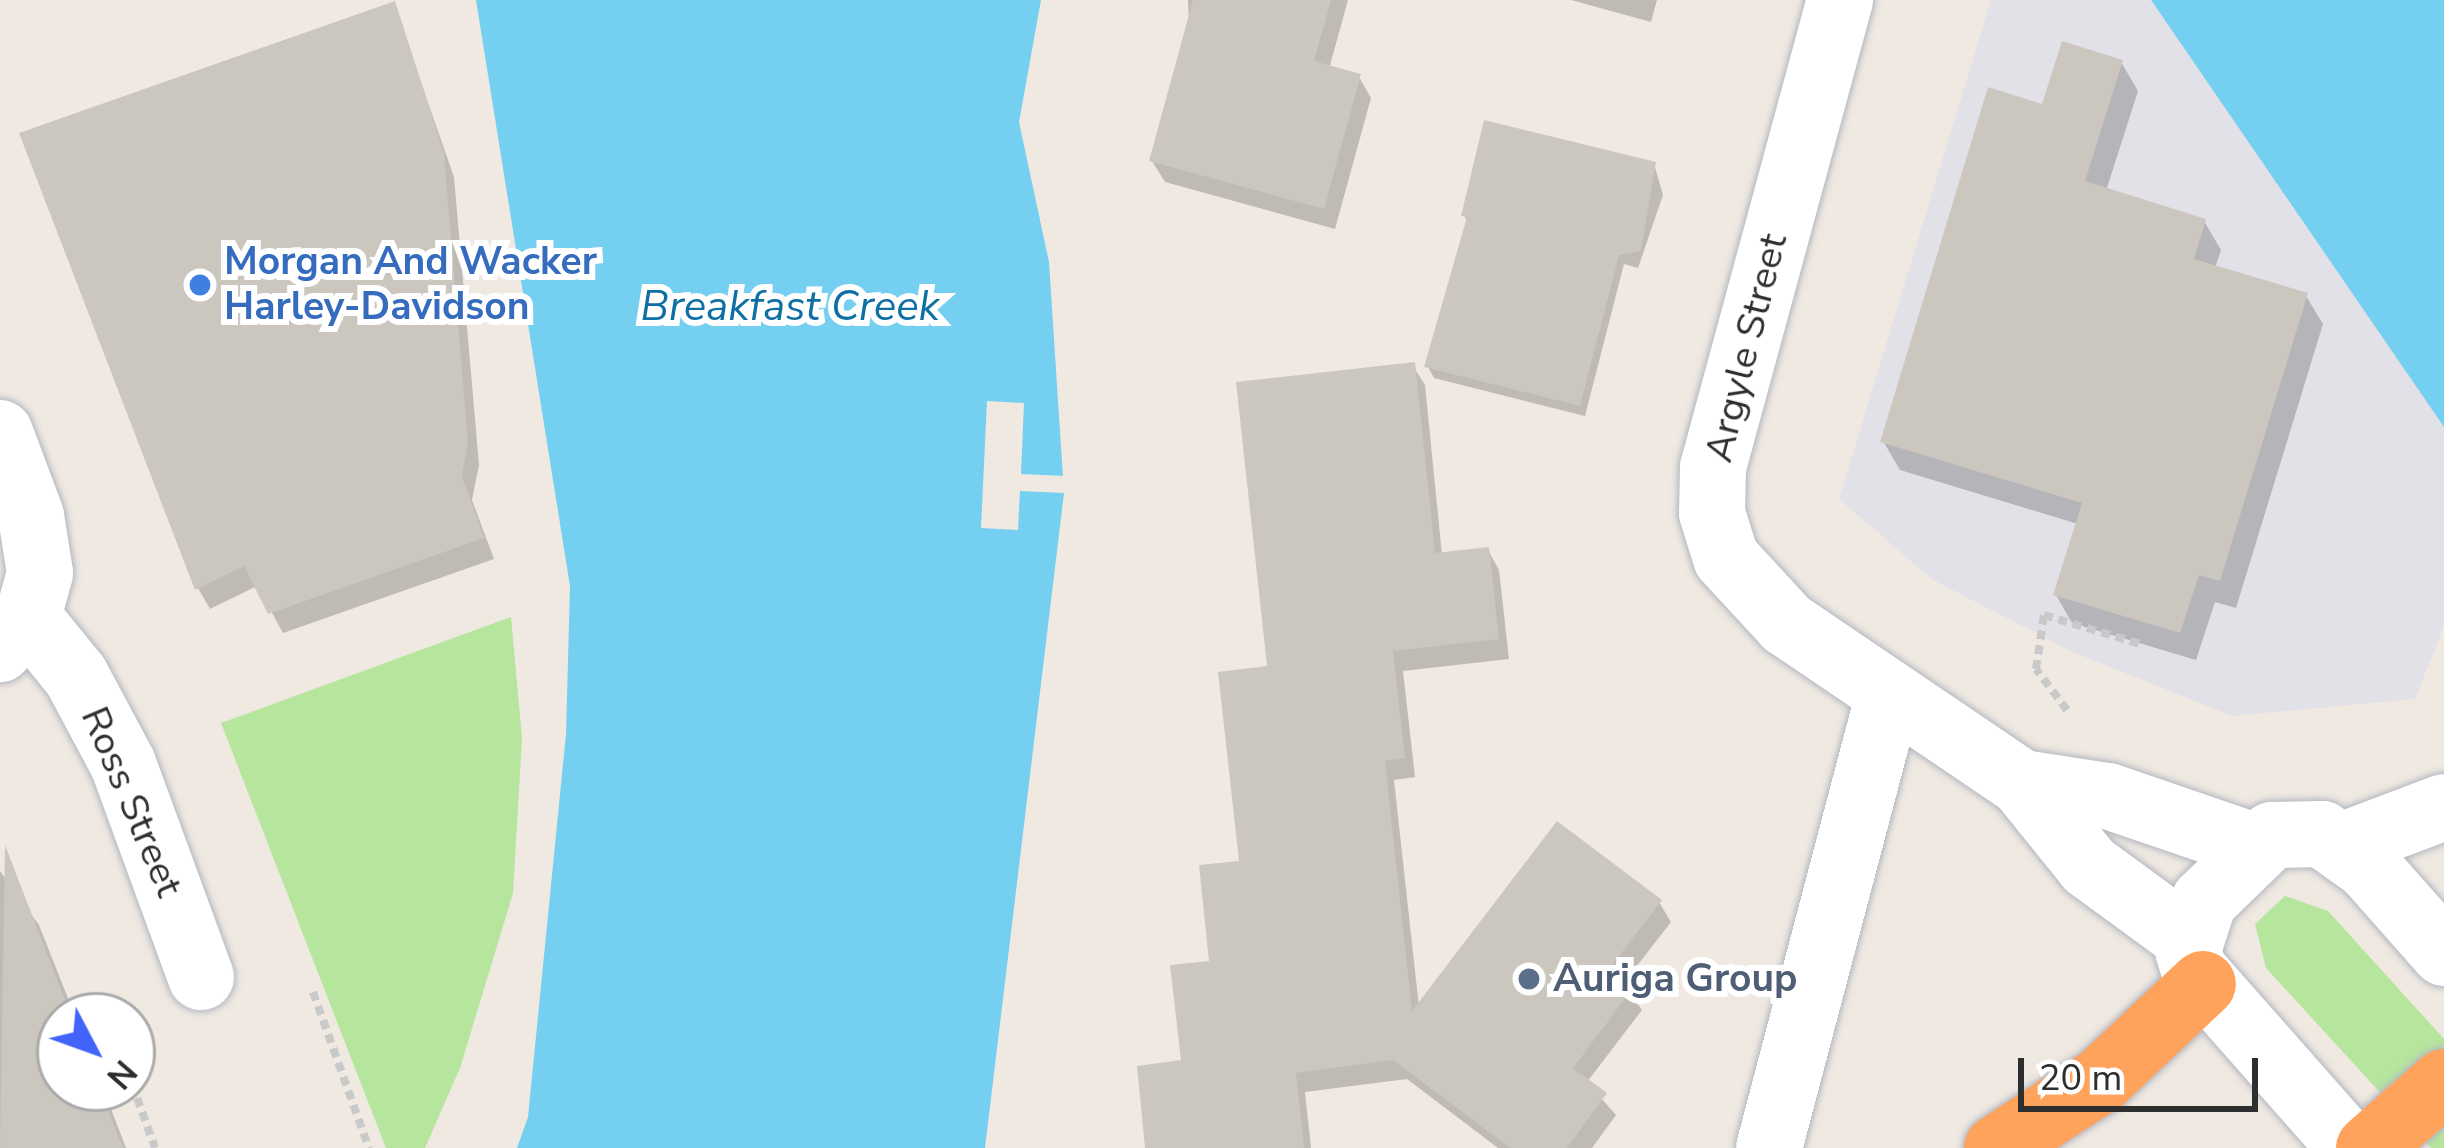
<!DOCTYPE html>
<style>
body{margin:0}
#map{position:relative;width:2444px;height:1148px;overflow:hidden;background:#efe9e1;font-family:"Nunito Sans",sans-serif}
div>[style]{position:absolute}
.industrial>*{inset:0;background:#e3e1e8}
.green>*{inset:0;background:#b6e59e}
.water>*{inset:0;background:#75cff0}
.pier>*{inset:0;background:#efe9e1}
.shadow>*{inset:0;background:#0003}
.building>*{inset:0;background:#cbc7bf}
.path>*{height:8px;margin-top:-4px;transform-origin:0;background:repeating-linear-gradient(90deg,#c9c9c9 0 9px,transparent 0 15px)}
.roads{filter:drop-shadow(0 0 3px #b4b7c1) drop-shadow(0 0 3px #b4b7c1)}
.street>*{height:66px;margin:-33px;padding:0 33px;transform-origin:33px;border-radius:33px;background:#fff}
.secondary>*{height:66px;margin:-33px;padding:0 33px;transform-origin:33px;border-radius:33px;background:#fff}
.highway>*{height:66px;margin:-33px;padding:0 33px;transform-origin:33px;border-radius:33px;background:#ffa35c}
.dots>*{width:33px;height:33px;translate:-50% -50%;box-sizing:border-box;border:6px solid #fff;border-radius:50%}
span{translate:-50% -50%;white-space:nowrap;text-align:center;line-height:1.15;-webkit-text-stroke:12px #fff;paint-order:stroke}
.shop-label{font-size:39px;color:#366cbe;font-weight:700}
.left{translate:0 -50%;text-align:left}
.street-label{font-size:39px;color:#2e2e2e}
.service-label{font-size:39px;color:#4e5e75;font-weight:700}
.water-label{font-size:42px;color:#0d6fa3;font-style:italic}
.north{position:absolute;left:36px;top:992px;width:120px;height:120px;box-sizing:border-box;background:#fff;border:3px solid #ababab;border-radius:50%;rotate:131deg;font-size:33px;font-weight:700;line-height:48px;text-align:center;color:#2e2e2e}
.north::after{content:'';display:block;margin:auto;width:42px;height:54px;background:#4264fb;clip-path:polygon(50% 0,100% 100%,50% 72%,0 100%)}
.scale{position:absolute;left:2018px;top:1058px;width:240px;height:54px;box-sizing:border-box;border:6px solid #2e2e2e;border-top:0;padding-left:15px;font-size:36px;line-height:42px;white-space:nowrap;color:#2e2e2e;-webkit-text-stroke:9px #fff;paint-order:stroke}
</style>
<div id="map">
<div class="industrial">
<i style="clip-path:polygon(1991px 0,2151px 0,2444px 427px,2444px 626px,2415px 699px,2232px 716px,2073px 652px,1933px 580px,1839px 499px)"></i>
</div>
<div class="green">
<i style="clip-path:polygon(511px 617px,522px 738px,513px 893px,460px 1068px,425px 1148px,386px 1148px,221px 723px)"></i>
<i style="clip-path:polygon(2285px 896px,2328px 911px,2444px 1039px,2444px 1148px,2431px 1148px,2266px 968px,2255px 924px)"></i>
</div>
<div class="water">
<i style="clip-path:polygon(476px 0,1041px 0,1019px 122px,1049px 262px,1064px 493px,985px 1148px,517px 1148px,528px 1117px,566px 734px,570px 586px)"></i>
<i style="clip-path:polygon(2152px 0,2444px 0,2444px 427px,2151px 0)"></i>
</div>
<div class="pier">
<i style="clip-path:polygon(987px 401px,1024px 403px,1021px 474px,1065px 476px,1064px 493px,1020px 491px,1018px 530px,981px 528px)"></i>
</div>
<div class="shadow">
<i style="clip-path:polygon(1188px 0,1348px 0,1329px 69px,1359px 77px,1371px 98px,1335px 229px,1165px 182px,1152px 161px,1189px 26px)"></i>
<i style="clip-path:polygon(1571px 0,1657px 0,1651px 22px)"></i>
<i style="clip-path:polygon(394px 5px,454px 177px,479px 465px,472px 500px,494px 559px,283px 633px,257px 586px,210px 609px,198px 588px)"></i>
<i style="clip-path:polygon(2121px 62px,2138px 91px,2106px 191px,2204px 221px,2221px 250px,2215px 268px,2306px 296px,2323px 324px,2236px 608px,2215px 602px,2196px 660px,2072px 623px,2056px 595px,2078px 524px,1900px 470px,1883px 441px,2044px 108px)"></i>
<i style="clip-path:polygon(1654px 164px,1663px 195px,1638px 268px,1624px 264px,1585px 416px,1434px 378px,1428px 367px,1468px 223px,1464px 215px)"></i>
<i style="clip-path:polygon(1413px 366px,1425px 385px,1442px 555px,1488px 550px,1499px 570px,1509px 659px,1403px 671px,1415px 777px,1394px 780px,1419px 1007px,1659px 902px,1671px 922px,1623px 984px,1642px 1010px,1587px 1082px,1616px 1115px,1592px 1148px,1498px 1148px,1407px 1079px,1305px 1092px,1311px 1148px,1148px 1148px,1185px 1063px,1243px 864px,1271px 669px)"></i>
<i style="clip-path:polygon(0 871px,39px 925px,75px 1016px,60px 1016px,60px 1088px,103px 1088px,126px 1148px,0 1148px)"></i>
</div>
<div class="building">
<i style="clip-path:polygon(1193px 0,1331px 0,1314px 61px,1361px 74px,1324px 209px,1149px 161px)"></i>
<i style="clip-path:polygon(395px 1px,444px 153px,468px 442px,462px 476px,484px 538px,268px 614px,244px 566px,195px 590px,19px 133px)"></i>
<i style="clip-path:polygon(2062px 41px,2123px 60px,2085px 181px,2206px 219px,2194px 259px,2308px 293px,2220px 581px,2199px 575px,2180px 633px,2053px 595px,2082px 503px,1880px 442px,1988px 87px,2042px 104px)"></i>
<i style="clip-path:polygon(1484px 120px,1656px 162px,1641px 251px,1619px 255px,1580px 406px,1424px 367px,1467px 217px,1461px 216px)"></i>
<i style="clip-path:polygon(1415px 362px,1435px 553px,1489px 547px,1499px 639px,1393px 651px,1405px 758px,1385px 761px,1412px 1011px,1557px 821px,1662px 900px,1609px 969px,1633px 988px,1573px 1068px,1607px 1093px,1567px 1148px,1510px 1148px,1393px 1060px,1296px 1073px,1304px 1148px,1145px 1148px,1137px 1066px,1181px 1060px,1170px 965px,1209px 961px,1199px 865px,1239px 861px,1218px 672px,1267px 666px,1236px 382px)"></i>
<i style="clip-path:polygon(5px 845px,71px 1016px,60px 1016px,60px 1088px,99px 1088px,123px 1148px,0 1148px)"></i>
</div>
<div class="path">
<i style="left:2067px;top:710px;width:51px;rotate:-127.1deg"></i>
<i style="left:2036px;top:669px;width:55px;rotate:-81.6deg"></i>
<i style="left:2044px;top:615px;width:100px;rotate:16.8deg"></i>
<i style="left:313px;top:992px;width:166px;rotate:70.3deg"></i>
<i style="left:132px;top:1084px;width:68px;rotate:70.2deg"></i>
</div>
<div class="roads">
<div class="street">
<i style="left:1840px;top:0;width:484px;rotate:105.2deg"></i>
<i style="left:1713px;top:467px;width:46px;rotate:91.2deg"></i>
<i style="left:1712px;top:513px;width:47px;rotate:72.7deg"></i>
<i style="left:1726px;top:558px;width:90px;rotate:47.3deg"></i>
<i style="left:1787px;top:624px;width:284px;rotate:34.1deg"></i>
<i style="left:2022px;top:783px;width:107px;rotate:51.1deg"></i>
<i style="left:2089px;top:866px;width:125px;rotate:36.2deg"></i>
<i style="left:0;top:433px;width:89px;rotate:69.5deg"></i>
<i style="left:31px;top:516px;width:58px;rotate:81deg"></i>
<i style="left:40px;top:573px;width:46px;rotate:105.3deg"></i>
<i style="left:28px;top:617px;width:43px;rotate:131.2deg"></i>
<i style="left:28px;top:617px;width:76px;rotate:50.9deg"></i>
<i style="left:76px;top:676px;width:100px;rotate:61.9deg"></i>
<i style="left:123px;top:764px;width:227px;rotate:69.9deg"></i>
<i style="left:2022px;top:783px;width:87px;rotate:8.6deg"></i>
<i style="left:2108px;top:796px;width:154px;rotate:18.9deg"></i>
<i style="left:1769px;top:1148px;width:465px;rotate:-75.2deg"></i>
</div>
<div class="secondary">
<i style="left:2344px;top:845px;width:107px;rotate:-20.8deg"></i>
<i style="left:2351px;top:1148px;width:237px;rotate:-131.4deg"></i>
<i style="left:2194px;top:970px;width:21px;rotate:-107deg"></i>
<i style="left:2188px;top:950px;width:52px;rotate:-71.9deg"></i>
<i style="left:2204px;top:901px;width:95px;rotate:-44.1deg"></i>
<i style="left:2272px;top:835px;width:50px;rotate:-1.1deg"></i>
<i style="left:2322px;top:834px;width:57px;rotate:35.7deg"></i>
<i style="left:2368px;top:867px;width:115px;rotate:48.5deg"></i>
</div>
<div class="highway">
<i style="left:1997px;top:1148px;width:124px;rotate:-33.2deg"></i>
<i style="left:2101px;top:1080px;width:140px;rotate:-43.3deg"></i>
<i style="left:2369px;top:1148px;width:100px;rotate:-41.3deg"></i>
</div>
</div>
<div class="dots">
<i style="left:200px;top:285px;background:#3f7fe0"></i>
<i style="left:1529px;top:979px;background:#5c6f8a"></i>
</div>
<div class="shop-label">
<span class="left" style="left:224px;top:285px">Morgan And Wacker<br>Harley-Davidson</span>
</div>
<div class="street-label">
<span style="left:1747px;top:348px;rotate:-76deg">Argyle Street</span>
<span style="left:131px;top:802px;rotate:67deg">Ross Street</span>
</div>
<div class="service-label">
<span class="left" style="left:1553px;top:979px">Auriga Group</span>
</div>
<div class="water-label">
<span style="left:790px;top:307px">Breakfast Creek</span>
</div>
<div class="north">N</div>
<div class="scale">20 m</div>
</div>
